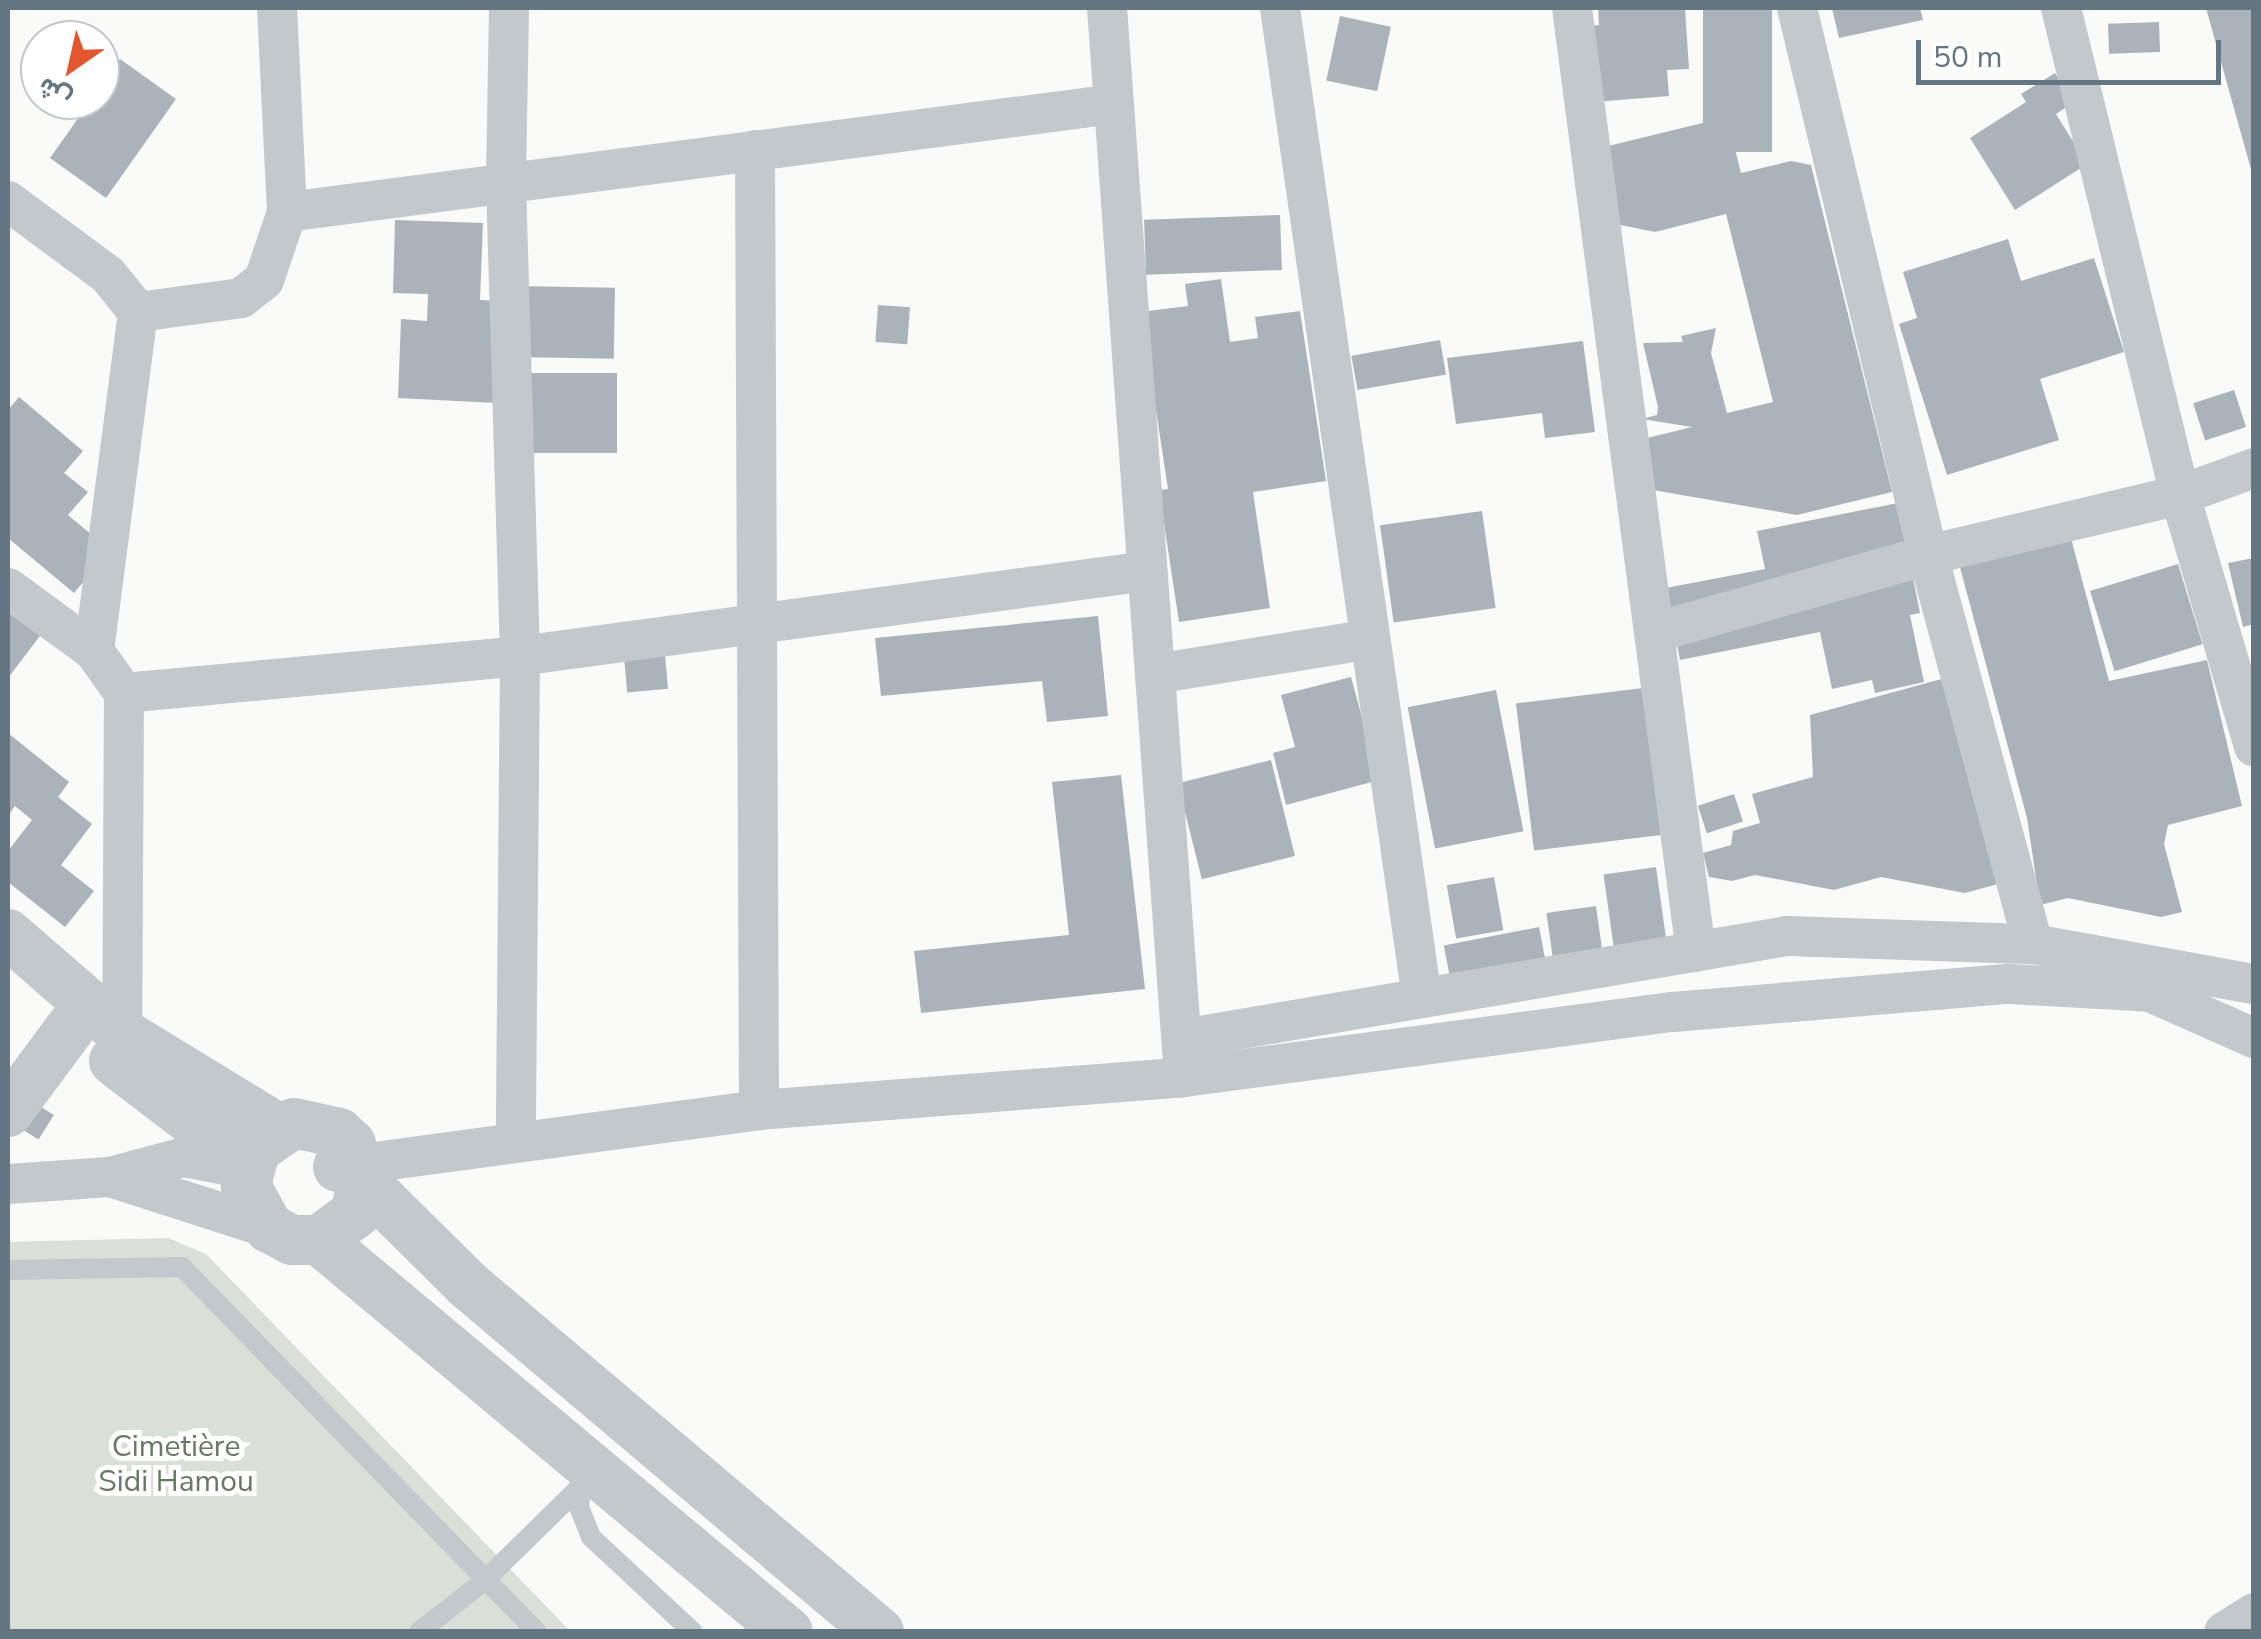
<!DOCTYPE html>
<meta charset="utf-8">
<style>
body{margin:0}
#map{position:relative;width:2261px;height:1639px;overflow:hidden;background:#fafaf8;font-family:"Nunito Sans",Vazirmatn,sans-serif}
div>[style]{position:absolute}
.green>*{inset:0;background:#dadfd7}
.building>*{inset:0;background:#aab3b9;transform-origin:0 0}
.service>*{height:20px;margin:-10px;padding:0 10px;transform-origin:10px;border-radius:10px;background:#c3c8cc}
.minor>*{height:40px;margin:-20px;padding:0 20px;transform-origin:20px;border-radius:20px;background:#c3c8cc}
.tertiary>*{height:50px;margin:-25px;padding:0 25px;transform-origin:25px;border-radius:25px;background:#c3c8cc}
span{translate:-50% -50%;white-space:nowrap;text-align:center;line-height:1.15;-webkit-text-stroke:10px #fff;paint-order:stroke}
.park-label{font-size:30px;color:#687a64}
.frame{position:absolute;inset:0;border:10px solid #657683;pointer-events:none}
.north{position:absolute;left:20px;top:20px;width:100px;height:100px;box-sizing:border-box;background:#fff;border:2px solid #c1c8cd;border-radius:50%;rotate:214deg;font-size:28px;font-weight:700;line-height:40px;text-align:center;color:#657683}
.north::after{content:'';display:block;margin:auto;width:35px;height:45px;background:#e4572e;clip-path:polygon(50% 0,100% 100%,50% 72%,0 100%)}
.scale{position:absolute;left:1916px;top:40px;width:305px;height:45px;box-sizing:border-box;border:5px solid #657683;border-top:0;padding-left:12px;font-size:30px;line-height:35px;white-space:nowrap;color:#657683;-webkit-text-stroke:8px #fff;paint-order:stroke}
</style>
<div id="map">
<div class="green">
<i style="clip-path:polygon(168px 1238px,206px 1254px,570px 1631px,8px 1631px,8px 1242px)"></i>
</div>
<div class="building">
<i style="clip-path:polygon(1598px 8px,1685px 8px,1689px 69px,1667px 70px,1669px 96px,1594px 102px,1589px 26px,1599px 25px)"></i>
<i style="left:1703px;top:8px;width:69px;height:144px"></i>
<i style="clip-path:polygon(1832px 8px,1920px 8px,1923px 20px,1839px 38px)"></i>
<i style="clip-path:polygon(2206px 8px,2254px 8px,2254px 173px,2252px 173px)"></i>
<i style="left:1340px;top:16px;width:52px;height:66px;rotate:12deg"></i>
<i style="left:2159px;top:22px;width:30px;height:51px;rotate:88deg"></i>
<i style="clip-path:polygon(120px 59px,176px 99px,106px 198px,50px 158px,91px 100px,100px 100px,100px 87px)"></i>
<i style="clip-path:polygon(2055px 73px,2073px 103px,2056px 114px,2087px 164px,2015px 210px,1970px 138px,2026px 102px,2021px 94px)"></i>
<i style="clip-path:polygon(1727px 117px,1741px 173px,1791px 161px,1811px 165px,1892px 492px,1797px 515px,1647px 489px,1635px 441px,1692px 427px,1642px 419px,1657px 415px,1658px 407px,1643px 343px,1683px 342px,1681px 336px,1716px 328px,1711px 353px,1727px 413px,1773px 402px,1726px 214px,1655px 232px,1611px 223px,1600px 148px)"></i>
<i style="left:1280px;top:215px;width:55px;height:136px;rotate:88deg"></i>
<i style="clip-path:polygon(395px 220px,483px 223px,480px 300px,500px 301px,496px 403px,398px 398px,401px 319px,427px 321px,428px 294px,393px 293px)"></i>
<i style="clip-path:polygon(2008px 239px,2021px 281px,2094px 258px,2124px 352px,2040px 379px,2059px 440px,1947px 475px,1899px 324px,1917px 318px,1903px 272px)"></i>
<i style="clip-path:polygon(1221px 279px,1230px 342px,1258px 338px,1255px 317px,1300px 311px,1326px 481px,1253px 492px,1270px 608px,1179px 622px,1159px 490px,1168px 489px,1141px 312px,1188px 306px,1185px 284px)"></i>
<i style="left:516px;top:286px;width:99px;height:71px;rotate:1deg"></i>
<i style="left:878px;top:305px;width:32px;height:37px;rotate:4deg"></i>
<i style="left:1440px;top:340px;width:35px;height:90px;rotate:80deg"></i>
<i style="clip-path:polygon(1583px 341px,1595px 432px,1545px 438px,1542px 413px,1456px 424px,1447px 358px)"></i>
<i style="left:521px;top:373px;width:96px;height:80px"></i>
<i style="left:2234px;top:390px;width:39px;height:43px;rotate:72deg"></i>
<i style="clip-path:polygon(19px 397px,83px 451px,64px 473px,88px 492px,68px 515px,110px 550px,74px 593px,8px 538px,8px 410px)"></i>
<i style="clip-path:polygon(1898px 503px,1920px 613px,1910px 615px,1924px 682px,1875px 693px,1872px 680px,1832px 689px,1820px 632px,1680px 660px,1666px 588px,1765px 569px,1757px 531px)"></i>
<i style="left:1482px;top:511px;width:98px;height:103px;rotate:82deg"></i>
<i style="clip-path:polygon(2064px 512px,2109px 681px,2207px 660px,2242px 806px,2168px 825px,2164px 844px,2182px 912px,2161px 917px,2068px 898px,2040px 905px,2027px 818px,1953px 541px)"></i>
<i style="clip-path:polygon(2254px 558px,2254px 624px,2243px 627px,2228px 563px)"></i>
<i style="left:2178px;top:564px;width:84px;height:92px;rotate:73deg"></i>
<i style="clip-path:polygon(8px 598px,46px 628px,8px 678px)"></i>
<i style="clip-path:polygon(1098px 616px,1108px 716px,1047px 722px,1042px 681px,881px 696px,875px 638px)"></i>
<i style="left:664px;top:643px;width:46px;height:41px;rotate:85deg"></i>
<i style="clip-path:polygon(1351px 677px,1379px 780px,1286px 805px,1273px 753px,1295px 747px,1281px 695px)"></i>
<i style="clip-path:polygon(1945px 678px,1998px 884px,1965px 893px,1881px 877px,1834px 890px,1755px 875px,1732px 881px,1709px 877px,1703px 853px,1731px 845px,1733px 831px,1760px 823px,1752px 794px,1813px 777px,1810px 715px)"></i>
<i style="left:1643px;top:688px;width:148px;height:128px;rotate:83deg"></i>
<i style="left:1496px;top:690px;width:144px;height:90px;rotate:79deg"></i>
<i style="clip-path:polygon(8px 733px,69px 782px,58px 797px,92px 824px,61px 865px,94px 891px,65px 927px,8px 882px,8px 851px,32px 820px,15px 806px,8px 816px)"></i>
<i style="left:1271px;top:760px;width:99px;height:96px;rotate:76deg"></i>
<i style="clip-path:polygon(1121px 775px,1145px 989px,921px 1013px,914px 951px,1069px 935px,1052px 782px)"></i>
<i style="left:1734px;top:794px;width:29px;height:38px;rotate:72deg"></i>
<i style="left:1656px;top:867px;width:75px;height:53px;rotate:82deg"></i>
<i style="left:1494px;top:877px;width:54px;height:48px;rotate:80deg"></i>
<i style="left:1596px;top:906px;width:51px;height:50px;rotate:82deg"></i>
<i style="left:1539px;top:927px;width:37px;height:97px;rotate:79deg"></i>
<i style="left:25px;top:1097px;width:34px;height:29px;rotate:32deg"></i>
</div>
<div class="service">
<i style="left:8px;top:1270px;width:174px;rotate:-1deg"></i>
<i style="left:182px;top:1267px;width:509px;rotate:45.8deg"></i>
<i style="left:583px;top:1466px;width:41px;rotate:95.6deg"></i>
<i style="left:579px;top:1507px;width:32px;rotate:68deg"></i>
<i style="left:591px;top:1537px;width:139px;rotate:43deg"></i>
<i style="left:419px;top:1632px;width:84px;rotate:-38.2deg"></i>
<i style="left:485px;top:1580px;width:133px;rotate:-44.4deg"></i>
</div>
<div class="minor">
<i style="left:509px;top:8px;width:175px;rotate:91deg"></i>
<i style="left:506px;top:183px;width:473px;rotate:88.3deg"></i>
<i style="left:520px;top:656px;width:483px;rotate:90.5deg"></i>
<i style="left:1107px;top:8px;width:1058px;rotate:85.88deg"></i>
<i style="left:1280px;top:8px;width:1000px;rotate:81.84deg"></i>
<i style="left:1572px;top:8px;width:952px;rotate:82.52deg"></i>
<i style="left:1797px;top:8px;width:562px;rotate:76.53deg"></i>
<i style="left:1928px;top:555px;width:403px;rotate:74.9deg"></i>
<i style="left:2061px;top:8px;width:501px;rotate:76.27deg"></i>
<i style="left:2180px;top:495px;width:262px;rotate:73.6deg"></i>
<i style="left:755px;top:150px;width:960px;rotate:89.76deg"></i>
<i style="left:8px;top:201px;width:124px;rotate:36.5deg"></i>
<i style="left:108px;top:275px;width:48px;rotate:51deg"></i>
<i style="left:138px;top:312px;width:342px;rotate:97.4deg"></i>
<i style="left:94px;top:651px;width:52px;rotate:54.5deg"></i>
<i style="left:124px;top:693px;width:340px;rotate:90.3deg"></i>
<i style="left:287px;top:212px;width:834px;rotate:-7.44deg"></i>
<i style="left:138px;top:312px;width:104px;rotate:-7.7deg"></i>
<i style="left:241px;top:298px;width:29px;rotate:-38deg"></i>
<i style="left:264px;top:280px;width:72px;rotate:-71.3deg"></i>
<i style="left:287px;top:212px;width:204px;rotate:-92.8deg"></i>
<i style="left:8px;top:588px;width:107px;rotate:36.2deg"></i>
<i style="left:1656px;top:632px;width:283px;rotate:-15.8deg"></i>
<i style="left:1928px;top:555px;width:259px;rotate:-13.4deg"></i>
<i style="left:2180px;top:495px;width:79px;rotate:-20deg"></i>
<i style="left:1155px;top:674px;width:218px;rotate:-9.2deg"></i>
<i style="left:124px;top:693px;width:398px;rotate:-5.3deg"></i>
<i style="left:520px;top:656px;width:633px;rotate:-7.72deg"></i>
<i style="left:1182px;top:1039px;width:614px;rotate:-9.66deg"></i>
<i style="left:1787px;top:936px;width:246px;rotate:1.9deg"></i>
<i style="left:2033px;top:944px;width:225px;rotate:10.3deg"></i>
<i style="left:338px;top:1167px;width:425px;rotate:-7.7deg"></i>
<i style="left:759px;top:1110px;width:426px;rotate:-4.4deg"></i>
<i style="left:1184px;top:1077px;width:493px;rotate:-7.6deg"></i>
<i style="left:1673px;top:1012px;width:337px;rotate:-4.8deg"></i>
<i style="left:2009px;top:984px;width:141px;rotate:3.2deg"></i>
<i style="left:2150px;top:992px;width:114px;rotate:23.9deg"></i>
<i style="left:110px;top:1177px;width:167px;rotate:17.8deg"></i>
<i style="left:8px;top:1184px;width:102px;rotate:-3.9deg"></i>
<i style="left:110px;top:1177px;width:77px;rotate:-15.1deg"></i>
<i style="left:184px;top:1157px;width:64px;rotate:10.8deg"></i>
<i style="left:2224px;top:1632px;width:36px;rotate:-32deg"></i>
</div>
<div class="tertiary">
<i style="left:8px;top:934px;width:151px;rotate:41deg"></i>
<i style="left:122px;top:1033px;width:184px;rotate:31.4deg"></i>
<i style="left:114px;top:1061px;width:170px;rotate:37.3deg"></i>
<i style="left:8px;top:1112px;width:106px;rotate:-53.5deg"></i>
<i style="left:294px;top:1123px;width:46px;rotate:12.5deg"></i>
<i style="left:339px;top:1133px;width:16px;rotate:43deg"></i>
<i style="left:351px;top:1144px;width:26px;rotate:119deg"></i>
<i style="left:338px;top:1167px;width:25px;rotate:7deg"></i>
<i style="left:363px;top:1170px;width:44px;rotate:99.2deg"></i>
<i style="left:356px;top:1213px;width:46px;rotate:143.9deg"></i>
<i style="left:319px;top:1240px;width:27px;rotate:180deg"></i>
<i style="left:292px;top:1240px;width:26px;rotate:-152deg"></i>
<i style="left:269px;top:1228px;width:48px;rotate:-118.7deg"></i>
<i style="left:246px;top:1186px;width:37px;rotate:-76deg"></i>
<i style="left:255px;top:1150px;width:47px;rotate:-34.7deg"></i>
<i style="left:365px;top:1183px;width:145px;rotate:44.7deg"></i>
<i style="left:468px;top:1285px;width:538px;rotate:40.17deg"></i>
<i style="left:319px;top:1240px;width:611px;rotate:39.89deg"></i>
</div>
<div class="park-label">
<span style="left:176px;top:1464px">Cimetière<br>Sidi Hamou</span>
</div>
<div class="frame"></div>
<div class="north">ش</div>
<div class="scale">50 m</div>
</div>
